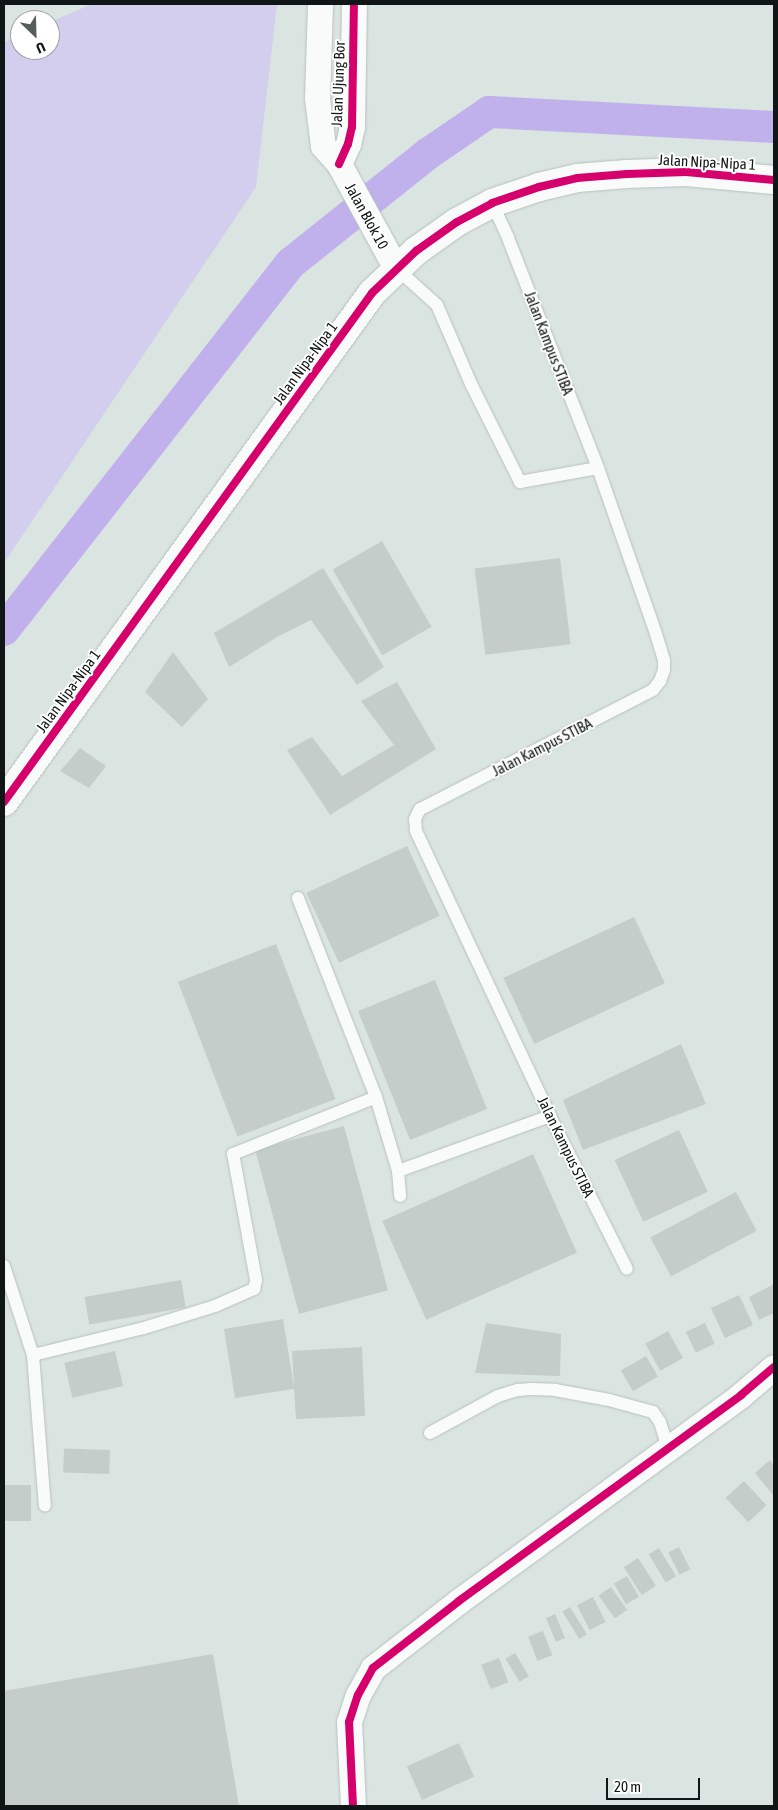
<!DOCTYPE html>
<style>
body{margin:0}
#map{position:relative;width:778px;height:1810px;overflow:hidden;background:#dae4e1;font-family:"Asap Condensed",sans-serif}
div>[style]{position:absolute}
.green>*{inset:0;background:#d3cdee}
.canal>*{height:32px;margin:-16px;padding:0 16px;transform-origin:16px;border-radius:16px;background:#c0b0ec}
.building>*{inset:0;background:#c5cdcb;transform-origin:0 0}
.roads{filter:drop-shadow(0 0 1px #b7c0bd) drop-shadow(0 0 1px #b7c0bd)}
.service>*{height:12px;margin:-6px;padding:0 6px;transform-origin:6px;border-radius:6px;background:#f9fbfa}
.minor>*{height:25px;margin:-12.5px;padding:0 12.5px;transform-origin:12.5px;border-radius:12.5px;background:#f9fbfa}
.tertiary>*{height:28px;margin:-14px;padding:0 14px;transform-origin:14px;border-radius:14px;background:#f9fbfa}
.cycleway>*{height:8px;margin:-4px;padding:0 4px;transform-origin:4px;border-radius:4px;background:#d6006c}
span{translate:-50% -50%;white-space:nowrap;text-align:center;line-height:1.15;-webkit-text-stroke:4px #fff;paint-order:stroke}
.street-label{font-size:15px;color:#0f1615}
.frame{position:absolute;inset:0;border:5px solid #0f1615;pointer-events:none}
.north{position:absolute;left:10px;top:10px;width:50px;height:50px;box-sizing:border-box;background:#fff;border:1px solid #9fa2a1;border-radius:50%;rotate:156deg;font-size:14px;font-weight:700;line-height:20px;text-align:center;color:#0f1615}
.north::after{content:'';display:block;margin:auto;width:18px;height:22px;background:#565e5c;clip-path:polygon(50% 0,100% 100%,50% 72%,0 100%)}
.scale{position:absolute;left:606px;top:1778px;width:94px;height:22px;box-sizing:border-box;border:2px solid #0f1615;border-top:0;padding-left:6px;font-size:15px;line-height:18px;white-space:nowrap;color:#0f1615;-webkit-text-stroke:4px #fff;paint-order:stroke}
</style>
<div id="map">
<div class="green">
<i style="clip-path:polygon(92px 4px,277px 4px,256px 187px,4px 563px,4px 42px,20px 35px,20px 50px,50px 50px,50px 22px)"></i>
</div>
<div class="canal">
<i style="left:4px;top:630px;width:466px;rotate:-52deg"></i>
<i style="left:291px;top:263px;width:176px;rotate:-38.6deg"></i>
<i style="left:429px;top:153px;width:73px;rotate:-34.3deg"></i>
<i style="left:489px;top:112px;width:285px;rotate:3deg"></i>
</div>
<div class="building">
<i style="left:382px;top:541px;width:99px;height:57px;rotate:60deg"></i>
<i style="left:560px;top:558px;width:87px;height:86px;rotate:83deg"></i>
<i style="clip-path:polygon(323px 568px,384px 667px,357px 685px,311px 620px,277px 637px,229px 667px,214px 633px)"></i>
<i style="clip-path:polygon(173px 652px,208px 699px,182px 727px,145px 692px)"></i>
<i style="clip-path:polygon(397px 682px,436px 749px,330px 815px,287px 750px,312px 737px,342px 776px,394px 745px,361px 701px)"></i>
<i style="clip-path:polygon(80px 748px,106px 766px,89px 788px,60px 771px)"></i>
<i style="left:407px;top:846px;width:77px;height:111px;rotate:65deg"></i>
<i style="left:634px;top:917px;width:73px;height:144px;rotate:65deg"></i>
<i style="left:276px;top:944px;width:166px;height:105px;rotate:69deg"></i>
<i style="left:435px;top:980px;width:139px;height:83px;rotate:68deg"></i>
<i style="clip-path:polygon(681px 1044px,706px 1104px,583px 1150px,563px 1100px)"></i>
<i style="left:344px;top:1126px;width:170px;height:92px;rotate:75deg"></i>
<i style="left:679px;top:1130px;width:68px;height:71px;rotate:65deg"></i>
<i style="left:533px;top:1154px;width:108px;height:165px;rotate:66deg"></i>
<i style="left:736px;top:1192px;width:44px;height:97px;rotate:62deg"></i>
<i style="left:181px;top:1280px;width:28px;height:98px;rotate:80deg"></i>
<i style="clip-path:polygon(774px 1284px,774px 1313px,759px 1320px,749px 1297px)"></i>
<i style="left:739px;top:1295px;width:33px;height:31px;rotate:65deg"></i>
<i style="clip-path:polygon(283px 1319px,294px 1387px,292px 1351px,362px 1347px,365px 1416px,296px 1419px,294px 1389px,235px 1398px,224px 1329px)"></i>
<i style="clip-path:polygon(486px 1323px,561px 1334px,560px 1376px,475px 1373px)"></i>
<i style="left:705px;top:1323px;width:23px;height:21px;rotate:65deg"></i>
<i style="left:668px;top:1331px;width:31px;height:26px;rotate:61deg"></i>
<i style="left:115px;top:1351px;width:36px;height:52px;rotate:77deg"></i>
<i style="left:646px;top:1356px;width:24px;height:29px;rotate:60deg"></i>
<i style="left:110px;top:1450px;width:24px;height:46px;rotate:92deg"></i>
<i style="clip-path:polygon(770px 1460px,774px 1466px,774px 1496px,755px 1473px)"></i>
<i style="left:744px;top:1481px;width:33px;height:25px;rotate:47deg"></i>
<i style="left:31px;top:1485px;width:36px;height:27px;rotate:90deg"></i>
<i style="left:679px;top:1547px;width:25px;height:12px;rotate:63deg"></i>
<i style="left:659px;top:1548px;width:33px;height:12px;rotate:59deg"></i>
<i style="left:638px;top:1558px;width:33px;height:17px;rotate:57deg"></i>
<i style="left:627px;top:1576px;width:24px;height:15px;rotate:60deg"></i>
<i style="left:611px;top:1587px;width:28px;height:15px;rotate:55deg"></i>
<i style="left:593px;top:1597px;width:28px;height:18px;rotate:63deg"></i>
<i style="left:570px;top:1607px;width:32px;height:9px;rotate:58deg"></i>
<i style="left:555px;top:1614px;width:26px;height:10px;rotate:67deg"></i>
<i style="left:543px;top:1631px;width:26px;height:16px;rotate:69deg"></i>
<i style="left:515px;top:1653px;width:27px;height:11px;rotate:59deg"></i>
<i style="clip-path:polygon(213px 1654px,239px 1806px,4px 1806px,4px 1691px)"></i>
<i style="left:499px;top:1658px;width:26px;height:19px;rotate:69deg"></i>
<i style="left:459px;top:1743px;width:37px;height:57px;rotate:66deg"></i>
</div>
<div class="roads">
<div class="service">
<i style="left:492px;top:203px;width:38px;rotate:65deg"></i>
<i style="left:508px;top:238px;width:247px;rotate:68.6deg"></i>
<i style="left:598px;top:468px;width:176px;rotate:70.7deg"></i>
<i style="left:656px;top:634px;width:27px;rotate:73deg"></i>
<i style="left:664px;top:660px;width:10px;rotate:90deg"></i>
<i style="left:664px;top:670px;width:12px;rotate:110deg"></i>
<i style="left:660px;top:681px;width:11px;rotate:128deg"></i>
<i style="left:653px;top:690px;width:262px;rotate:152.9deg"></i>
<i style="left:420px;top:809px;width:11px;rotate:117deg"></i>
<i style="left:415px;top:819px;width:12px;rotate:85deg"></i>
<i style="left:416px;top:831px;width:315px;rotate:64.8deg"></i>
<i style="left:550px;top:1116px;width:171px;rotate:63.3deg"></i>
<i style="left:396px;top:268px;width:55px;rotate:42.1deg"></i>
<i style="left:437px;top:305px;width:86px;rotate:66.7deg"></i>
<i style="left:471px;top:384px;width:110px;rotate:63.4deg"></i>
<i style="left:520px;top:482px;width:79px;rotate:-10.2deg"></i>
<i style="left:298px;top:898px;width:214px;rotate:68.6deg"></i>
<i style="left:376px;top:1097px;width:77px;rotate:73.4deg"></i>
<i style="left:398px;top:1171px;width:25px;rotate:85deg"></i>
<i style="left:398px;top:1171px;width:162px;rotate:-19.9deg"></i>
<i style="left:4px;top:1266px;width:94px;rotate:72deg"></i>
<i style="left:33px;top:1355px;width:151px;rotate:85.5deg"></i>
<i style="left:33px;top:1355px;width:114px;rotate:-13.7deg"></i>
<i style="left:144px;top:1328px;width:74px;rotate:-17.2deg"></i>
<i style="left:215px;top:1306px;width:43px;rotate:-23.6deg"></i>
<i style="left:254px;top:1289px;width:9px;rotate:-77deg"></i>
<i style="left:256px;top:1280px;width:128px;rotate:-100.3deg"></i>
<i style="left:233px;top:1154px;width:154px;rotate:-21.7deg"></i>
<i style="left:430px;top:1433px;width:77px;rotate:-28.6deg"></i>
<i style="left:498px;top:1396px;width:21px;rotate:-17deg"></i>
<i style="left:518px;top:1390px;width:13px;rotate:-4deg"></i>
<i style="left:531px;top:1389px;width:24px;rotate:2deg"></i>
<i style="left:555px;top:1390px;width:55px;rotate:10.5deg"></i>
<i style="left:609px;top:1400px;width:46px;rotate:15.3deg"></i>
<i style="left:653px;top:1412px;width:12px;rotate:55deg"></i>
<i style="left:660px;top:1422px;width:27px;rotate:73deg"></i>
</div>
<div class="minor">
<i style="left:320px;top:4px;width:94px;rotate:91.8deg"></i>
<i style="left:317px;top:98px;width:48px;rotate:82.9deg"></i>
<i style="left:323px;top:146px;width:24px;rotate:48deg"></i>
<i style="left:339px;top:164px;width:119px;rotate:61.3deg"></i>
<i style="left:339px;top:164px;width:22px;rotate:-66deg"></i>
<i style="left:348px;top:144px;width:17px;rotate:-77deg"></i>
<i style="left:352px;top:127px;width:123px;rotate:-89.1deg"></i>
<i style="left:353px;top:1806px;width:84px;rotate:-92.7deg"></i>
<i style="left:349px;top:1722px;width:28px;rotate:-72deg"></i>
<i style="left:358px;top:1695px;width:31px;rotate:-61deg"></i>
<i style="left:373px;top:1668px;width:109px;rotate:-37.9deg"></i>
<i style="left:459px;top:1601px;width:349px;rotate:-36.1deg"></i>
<i style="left:741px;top:1395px;width:43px;rotate:-40.3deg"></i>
</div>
<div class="tertiary">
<i style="left:4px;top:802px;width:628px;rotate:-54.13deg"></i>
<i style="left:372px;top:293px;width:61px;rotate:-43.7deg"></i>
<i style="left:416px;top:251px;width:50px;rotate:-35.3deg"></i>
<i style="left:457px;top:222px;width:40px;rotate:-28deg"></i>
<i style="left:492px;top:203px;width:50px;rotate:-18.8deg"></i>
<i style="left:539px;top:187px;width:39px;rotate:-13deg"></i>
<i style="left:577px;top:178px;width:50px;rotate:-4.6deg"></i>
<i style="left:627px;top:174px;width:59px;rotate:-1.9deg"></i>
<i style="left:686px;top:172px;width:88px;rotate:5.2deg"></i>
</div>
</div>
<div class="cycleway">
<i style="left:339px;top:164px;width:22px;rotate:-66deg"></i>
<i style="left:348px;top:144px;width:17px;rotate:-77deg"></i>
<i style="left:352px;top:127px;width:123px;rotate:-89.1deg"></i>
<i style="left:4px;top:802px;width:628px;rotate:-54.13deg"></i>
<i style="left:372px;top:293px;width:61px;rotate:-43.7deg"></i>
<i style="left:416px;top:251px;width:50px;rotate:-35.3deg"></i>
<i style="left:457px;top:222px;width:40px;rotate:-28deg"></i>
<i style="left:492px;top:203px;width:50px;rotate:-18.8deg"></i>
<i style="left:539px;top:187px;width:39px;rotate:-13deg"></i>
<i style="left:577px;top:178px;width:50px;rotate:-4.6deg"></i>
<i style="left:627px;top:174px;width:59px;rotate:-1.9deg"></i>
<i style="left:686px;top:172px;width:88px;rotate:5.2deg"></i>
<i style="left:353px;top:1806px;width:84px;rotate:-92.7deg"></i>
<i style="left:349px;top:1722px;width:28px;rotate:-72deg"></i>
<i style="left:358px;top:1695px;width:31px;rotate:-61deg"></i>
<i style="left:373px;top:1668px;width:109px;rotate:-37.9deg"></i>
<i style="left:459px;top:1601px;width:349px;rotate:-36.1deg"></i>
<i style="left:741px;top:1395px;width:43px;rotate:-40.3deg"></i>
</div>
<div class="street-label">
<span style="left:338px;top:84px;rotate:-88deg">Jalan Ujung Bor</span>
<span style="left:707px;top:162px;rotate:3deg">Jalan Nipa-Nipa 1</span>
<span style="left:367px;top:216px;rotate:61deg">Jalan Blok 10</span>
<span style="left:549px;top:343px;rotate:69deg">Jalan Kampus STIBA</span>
<span style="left:305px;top:363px;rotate:-54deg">Jalan Nipa-Nipa 1</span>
<span style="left:68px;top:691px;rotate:-54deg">Jalan Nipa-Nipa 1</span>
<span style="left:542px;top:747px;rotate:-27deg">Jalan Kampus STIBA</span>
<span style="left:566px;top:1147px;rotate:64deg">Jalan Kampus STIBA</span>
</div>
<div class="frame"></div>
<div class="north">U</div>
<div class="scale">20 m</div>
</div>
